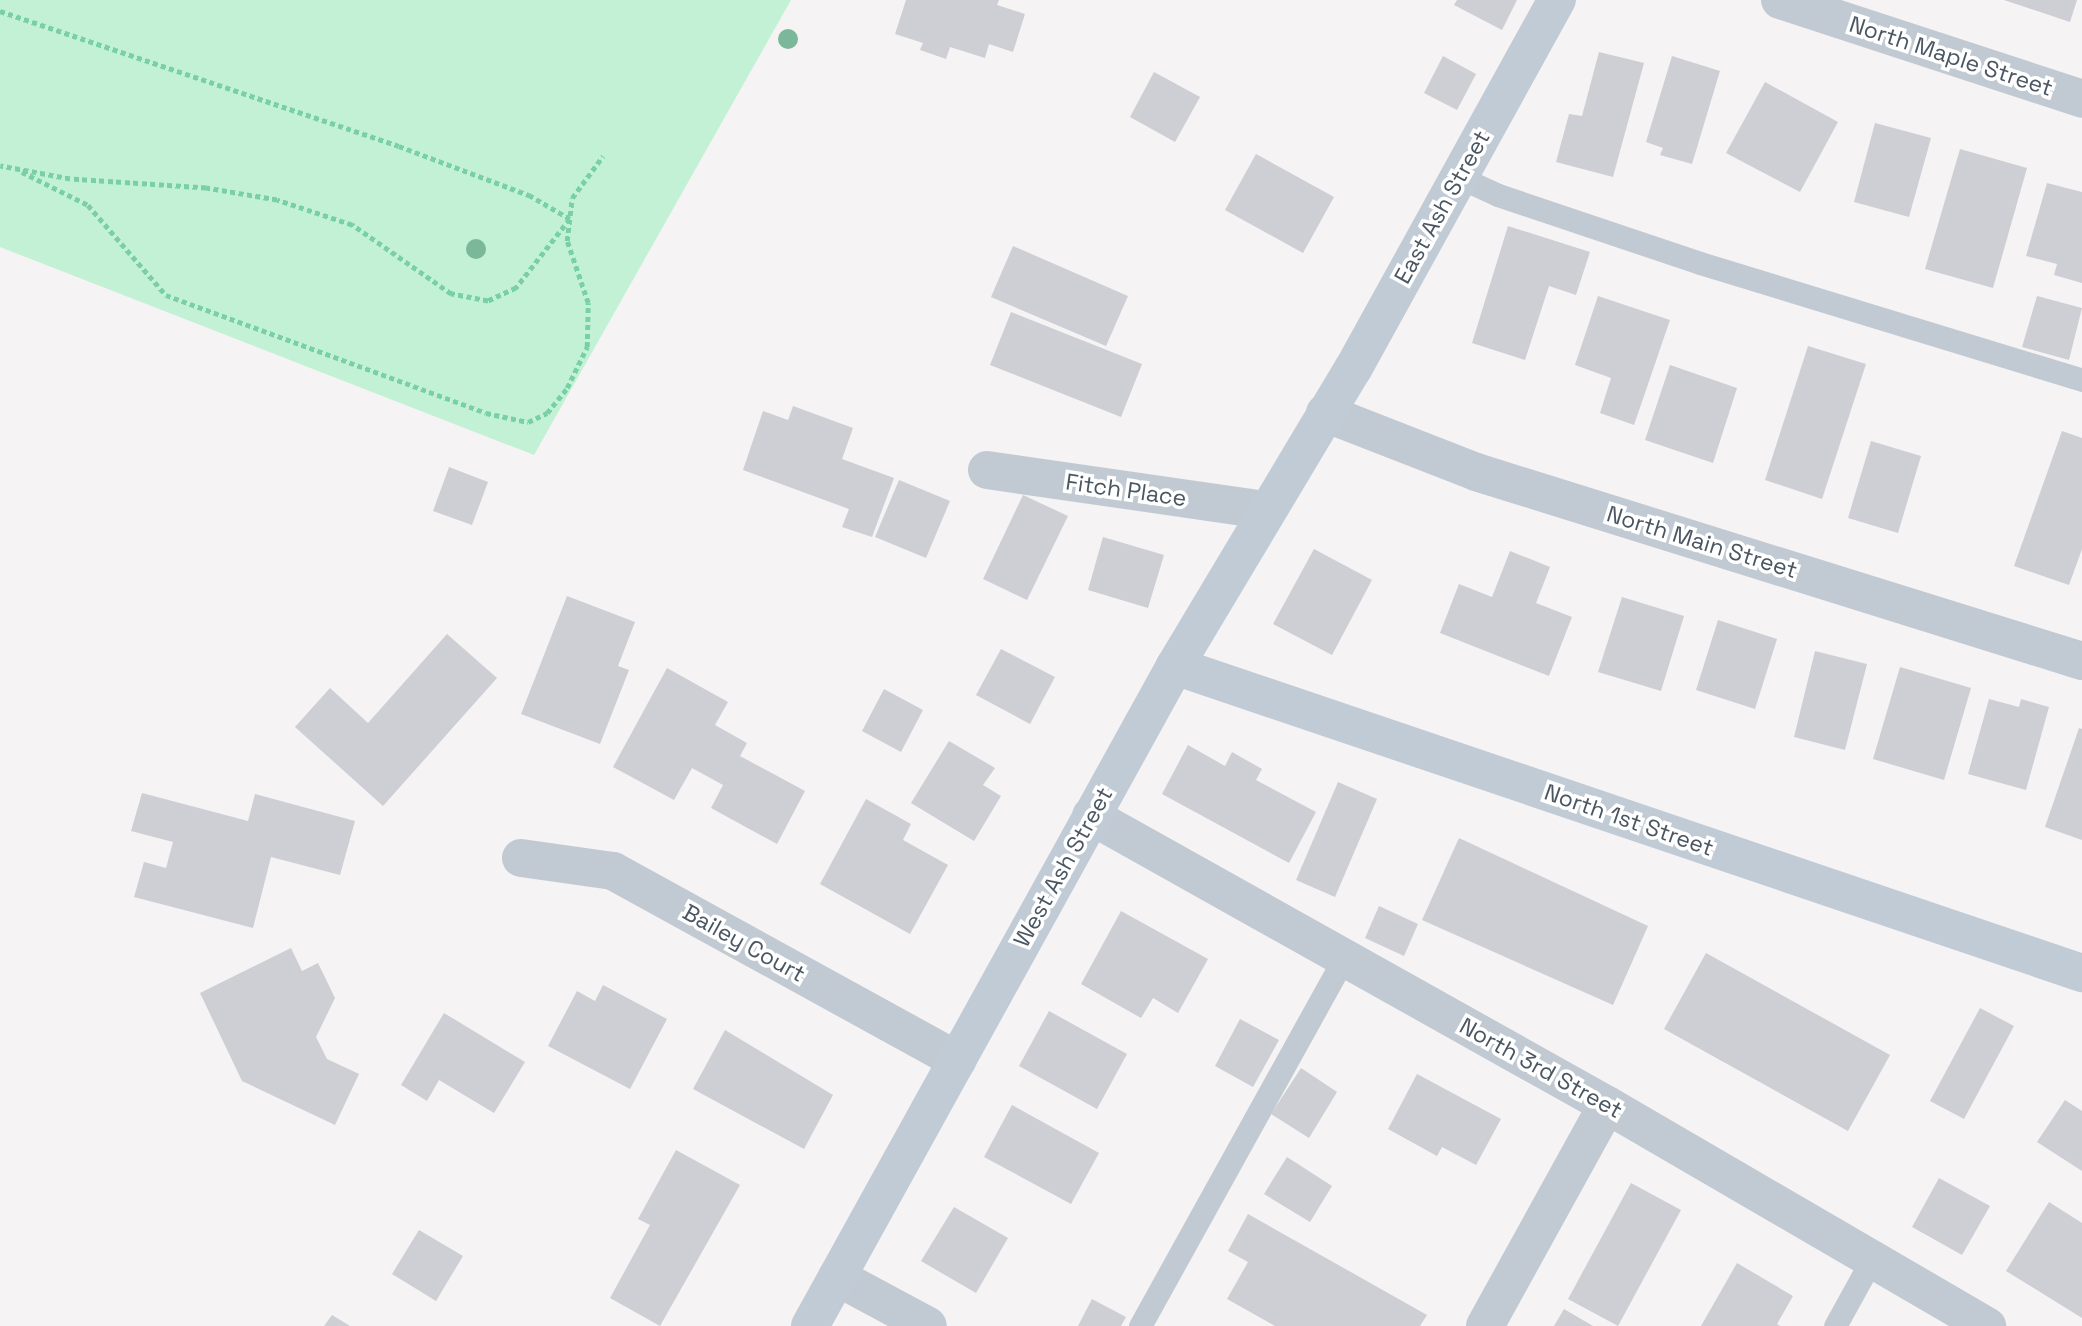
<!DOCTYPE html>
<html>
<head>
<meta charset="utf-8">
<style>
	body { margin:0 }
	#map { position:relative; width:2082px; height:1326px; overflow:hidden; background:#f5f3f3; font-family:"Space Grotesk",sans-serif }
	div>[style] { position:absolute }
	.green>* { inset:0; background:#c3f1d5 }
	.building>* { inset:0; background:#cdcfd5 }
	.path>* { height:4.5px; margin-top:-2.25px; transform-origin:0; background:repeating-linear-gradient(90deg,#7ad0a6 0 5px,transparent 0 8.5px) }
	.lane>* { height:23px; margin:-11.5px; padding:0 11.5px; transform-origin:11.5px; border-radius:11.5px; background:#c1cad2 }
	.street>* { height:38px; margin:-19px; padding:0 19px; transform-origin:19px; border-radius:19px; background:#c1cad2 }
	.secondary>* { height:38px; margin:-19px; padding:0 19px; transform-origin:19px; border-radius:19px; background:#c1cbd6 }
	.trees>* { width:20px; height:20px; margin:-10px; border-radius:50%; background:#7bb799 }
	span { translate:-50% -50%; white-space:nowrap; text-align:center; line-height:1.15; -webkit-text-stroke:7px #fff; paint-order:stroke }
	.street-label { font-size:23px; color:#4a5661 }
</style>
</head>
<body>
<div id="map">
	<div class="green">
		<i style="clip-path:polygon(0 0,791px 0,534px 455px,0 247px)"></i>
	</div>
	<div class="building">
		<i style="clip-path:polygon(906px 0,999px 0,997px 5px,1025px 14px,1013px 52px,989px 44px,985px 58px,950px 47px,946px 59px,920px 50px,923px 43px,895px 34px)"></i>
		<i style="clip-path:polygon(1457px 0,1517px 0,1502px 30px,1454px 5px)"></i>
		<i style="clip-path:polygon(2004px 0,2077px 0,2070px 22px)"></i>
		<i style="clip-path:polygon(1599px 52px,1644px 63px,1613px 177px,1556px 162px,1569px 114px,1582px 116px)"></i>
		<i style="clip-path:polygon(1443px 56px,1476px 74px,1457px 110px,1424px 93px)"></i>
		<i style="clip-path:polygon(1672px 56px,1720px 71px,1692px 164px,1660px 155px,1663px 148px,1646px 142px)"></i>
		<i style="clip-path:polygon(1154px 72px,1200px 97px,1175px 142px,1130px 117px)"></i>
		<i style="clip-path:polygon(1765px 82px,1838px 122px,1800px 192px,1726px 153px)"></i>
		<i style="clip-path:polygon(1875px 123px,1931px 138px,1909px 217px,1854px 202px)"></i>
		<i style="clip-path:polygon(1960px 149px,2027px 168px,1993px 288px,1925px 269px)"></i>
		<i style="clip-path:polygon(1256px 154px,1334px 197px,1303px 253px,1225px 210px)"></i>
		<i style="clip-path:polygon(2047px 183px,2082px 192px,2082px 283px,2054px 275px,2057px 264px,2026px 256px)"></i>
		<i style="clip-path:polygon(1508px 226px,1590px 252px,1576px 295px,1549px 286px,1525px 360px,1472px 343px)"></i>
		<i style="clip-path:polygon(1013px 246px,1128px 296px,1106px 346px,991px 297px)"></i>
		<i style="clip-path:polygon(1598px 296px,1670px 320px,1634px 425px,1600px 413px,1611px 378px,1575px 365px)"></i>
		<i style="clip-path:polygon(2037px 296px,2082px 308px,2069px 360px,2022px 347px)"></i>
		<i style="clip-path:polygon(1011px 312px,1142px 364px,1121px 417px,990px 365px)"></i>
		<i style="clip-path:polygon(1808px 346px,1866px 364px,1822px 499px,1765px 480px)"></i>
		<i style="clip-path:polygon(1670px 365px,1737px 388px,1713px 463px,1645px 440px)"></i>
		<i style="clip-path:polygon(793px 406px,853px 428px,842px 459px,894px 478px,872px 537px,842px 527px,849px 509px,743px 470px,763px 411px,788px 420px)"></i>
		<i style="clip-path:polygon(2062px 431px,2082px 438px,2082px 549px,2069px 585px,2014px 566px)"></i>
		<i style="clip-path:polygon(1871px 441px,1921px 456px,1898px 533px,1848px 518px)"></i>
		<i style="clip-path:polygon(449px 467px,488px 482px,472px 525px,433px 511px)"></i>
		<i style="clip-path:polygon(899px 480px,950px 501px,926px 558px,875px 537px)"></i>
		<i style="clip-path:polygon(1023px 495px,1068px 516px,1027px 600px,983px 579px)"></i>
		<i style="clip-path:polygon(1103px 537px,1164px 555px,1148px 608px,1088px 590px)"></i>
		<i style="clip-path:polygon(1314px 549px,1372px 580px,1332px 655px,1273px 624px)"></i>
		<i style="clip-path:polygon(1510px 551px,1550px 567px,1536px 603px,1572px 617px,1549px 676px,1440px 633px,1459px 584px,1492px 597px)"></i>
		<i style="clip-path:polygon(567px 596px,635px 622px,618px 666px,629px 670px,600px 744px,521px 714px)"></i>
		<i style="clip-path:polygon(1622px 597px,1684px 616px,1661px 691px,1598px 672px)"></i>
		<i style="clip-path:polygon(1718px 620px,1777px 639px,1755px 709px,1696px 690px)"></i>
		<i style="clip-path:polygon(447px 634px,497px 678px,383px 806px,295px 727px,330px 688px,368px 723px)"></i>
		<i style="clip-path:polygon(1001px 649px,1055px 677px,1030px 724px,976px 695px)"></i>
		<i style="clip-path:polygon(1815px 651px,1867px 664px,1845px 750px,1794px 737px)"></i>
		<i style="clip-path:polygon(1900px 667px,1971px 688px,1944px 780px,1873px 759px)"></i>
		<i style="clip-path:polygon(667px 668px,728px 702px,715px 725px,747px 743px,740px 756px,805px 791px,777px 844px,711px 808px,723px 785px,692px 768px,674px 800px,613px 767px)"></i>
		<i style="clip-path:polygon(884px 689px,923px 710px,901px 752px,862px 731px)"></i>
		<i style="clip-path:polygon(1989px 699px,2019px 707px,2021px 699px,2049px 707px,2026px 790px,1968px 774px)"></i>
		<i style="clip-path:polygon(2079px 728px,2082px 729px,2082px 840px,2045px 827px)"></i>
		<i style="clip-path:polygon(949px 741px,995px 768px,983px 785px,1001px 796px,974px 841px,911px 803px)"></i>
		<i style="clip-path:polygon(1188px 745px,1225px 766px,1232px 752px,1262px 769px,1256px 780px,1316px 812px,1289px 863px,1162px 794px)"></i>
		<i style="clip-path:polygon(1338px 782px,1377px 799px,1335px 897px,1296px 880px)"></i>
		<i style="clip-path:polygon(142px 793px,248px 821px,255px 794px,355px 821px,340px 875px,271px 857px,253px 928px,134px 897px,144px 862px,166px 868px,173px 842px,131px 831px)"></i>
		<i style="clip-path:polygon(866px 799px,911px 824px,903px 840px,948px 865px,910px 934px,820px 884px)"></i>
		<i style="clip-path:polygon(1459px 838px,1648px 926px,1613px 1005px,1422px 920px)"></i>
		<i style="clip-path:polygon(1379px 906px,1418px 924px,1404px 956px,1365px 938px)"></i>
		<i style="clip-path:polygon(1121px 911px,1208px 959px,1178px 1013px,1153px 998px,1141px 1018px,1081px 984px)"></i>
		<i style="clip-path:polygon(291px 948px,302px 971px,318px 963px,335px 998px,316px 1037px,327px 1059px,359px 1074px,335px 1125px,242px 1081px,200px 993px)"></i>
		<i style="clip-path:polygon(1706px 953px,1890px 1055px,1848px 1131px,1664px 1029px)"></i>
		<i style="clip-path:polygon(603px 985px,667px 1019px,630px 1089px,548px 1046px,577px 991px,595px 1001px)"></i>
		<i style="clip-path:polygon(1980px 1008px,2014px 1026px,1964px 1119px,1930px 1101px)"></i>
		<i style="clip-path:polygon(1049px 1011px,1127px 1054px,1097px 1109px,1019px 1066px)"></i>
		<i style="clip-path:polygon(444px 1013px,525px 1062px,494px 1113px,439px 1080px,427px 1101px,401px 1085px)"></i>
		<i style="clip-path:polygon(1240px 1019px,1279px 1040px,1253px 1087px,1215px 1066px)"></i>
		<i style="clip-path:polygon(725px 1030px,833px 1095px,804px 1149px,693px 1089px)"></i>
		<i style="clip-path:polygon(1301px 1068px,1337px 1092px,1309px 1138px,1271px 1114px)"></i>
		<i style="clip-path:polygon(1417px 1074px,1501px 1119px,1476px 1165px,1442px 1147px,1437px 1156px,1388px 1129px)"></i>
		<i style="clip-path:polygon(2065px 1100px,2082px 1111px,2082px 1171px,2037px 1142px)"></i>
		<i style="clip-path:polygon(1012px 1105px,1099px 1153px,1071px 1204px,984px 1157px)"></i>
		<i style="clip-path:polygon(676px 1150px,740px 1185px,660px 1326px,610px 1298px,650px 1225px,638px 1219px)"></i>
		<i style="clip-path:polygon(1287px 1157px,1332px 1186px,1310px 1222px,1264px 1194px)"></i>
		<i style="clip-path:polygon(1939px 1178px,1990px 1206px,1962px 1255px,1912px 1227px)"></i>
		<i style="clip-path:polygon(1631px 1183px,1681px 1210px,1618px 1326px,1568px 1299px)"></i>
		<i style="clip-path:polygon(2049px 1202px,2082px 1223px,2082px 1318px,2006px 1271px)"></i>
		<i style="clip-path:polygon(954px 1207px,1008px 1238px,976px 1293px,921px 1261px)"></i>
		<i style="clip-path:polygon(1248px 1214px,1427px 1315px,1420px 1326px,1275px 1326px,1227px 1299px,1248px 1262px,1228px 1251px)"></i>
		<i style="clip-path:polygon(419px 1230px,463px 1256px,436px 1301px,392px 1274px)"></i>
		<i style="clip-path:polygon(1737px 1263px,1793px 1296px,1777px 1324px,1780px 1326px,1701px 1326px)"></i>
		<i style="clip-path:polygon(1092px 1299px,1126px 1317px,1121px 1326px,1078px 1326px)"></i>
		<i style="clip-path:polygon(1564px 1309px,1593px 1326px,1554px 1326px)"></i>
		<i style="clip-path:polygon(332px 1315px,350px 1326px,324px 1326px)"></i>
	</div>
	<div class="path">
		<i style="left:0;top:11px;width:421px;rotate:18.7deg"></i>
		<i style="left:399px;top:146px;width:139px;rotate:20.7deg"></i>
		<i style="left:529px;top:195px;width:48px;rotate:30.3deg"></i>
		<i style="left:570px;top:219px;width:88px;rotate:128deg"></i>
		<i style="left:516px;top:288px;width:31px;rotate:155deg"></i>
		<i style="left:488px;top:301px;width:38px;rotate:-169deg"></i>
		<i style="left:451px;top:294px;width:121px;rotate:-145.1deg"></i>
		<i style="left:352px;top:225px;width:79px;rotate:-161.6deg"></i>
		<i style="left:277px;top:200px;width:72px;rotate:-170.4deg"></i>
		<i style="left:206px;top:188px;width:136px;rotate:-176.2deg"></i>
		<i style="left:70px;top:179px;width:71px;rotate:-169.5deg"></i>
		<i style="left:22px;top:172px;width:74px;rotate:26.6deg"></i>
		<i style="left:88px;top:205px;width:119px;rotate:49.1deg"></i>
		<i style="left:166px;top:295px;width:341px;rotate:20.2deg"></i>
		<i style="left:486px;top:413px;width:43px;rotate:12.1deg"></i>
		<i style="left:528px;top:422px;width:21px;rotate:-25deg"></i>
		<i style="left:547px;top:413px;width:32px;rotate:-51deg"></i>
		<i style="left:567px;top:388px;width:46px;rotate:-64deg"></i>
		<i style="left:587px;top:347px;width:44px;rotate:-88.7deg"></i>
		<i style="left:588px;top:303px;width:65px;rotate:-108.7deg"></i>
		<i style="left:567px;top:241px;width:43px;rotate:-83.4deg"></i>
		<i style="left:572px;top:198px;width:52px;rotate:-53.6deg"></i>
	</div>
	<div class="lane">
		<i style="left:1459px;top:177px;width:43px;rotate:24.8deg"></i>
		<i style="left:1498px;top:195px;width:213px;rotate:18.6deg"></i>
		<i style="left:1700px;top:263px;width:400px;rotate:17deg"></i>
		<i style="left:1140px;top:1326px;width:421px;rotate:-61deg"></i>
		<i style="left:1835px;top:1326px;width:77px;rotate:-61.1deg"></i>
	</div>
	<div class="street">
		<i style="left:1780px;top:0;width:318px;rotate:18.1deg"></i>
		<i style="left:1325px;top:413px;width:162px;rotate:21.3deg"></i>
		<i style="left:1476px;top:472px;width:635px;rotate:17.32deg"></i>
		<i style="left:987px;top:470px;width:281px;rotate:8.2deg"></i>
		<i style="left:1091px;top:816px;width:591px;rotate:29.25deg"></i>
		<i style="left:1607px;top:1105px;width:440px;rotate:30.2deg"></i>
		<i style="left:521px;top:858px;width:93px;rotate:8deg"></i>
		<i style="left:613px;top:871px;width:393px;rotate:28.8deg"></i>
		<i style="left:837px;top:1277px;width:103px;rotate:28.3deg"></i>
		<i style="left:1485px;top:1326px;width:252px;rotate:-61.1deg"></i>
	</div>
	<div class="secondary">
		<i style="left:1175px;top:666px;width:958px;rotate:18.7deg"></i>
		<i style="left:810px;top:1326px;width:754px;rotate:-61.06deg"></i>
		<i style="left:1175px;top:666px;width:346px;rotate:-59.1deg"></i>
		<i style="left:1353px;top:369px;width:422px;rotate:-61.1deg"></i>
	</div>
	<div class="trees">
		<i style="left:788px;top:39px"></i>
		<i style="left:476px;top:249px"></i>
	</div>
	<div class="street-label">
		<span style="left:1951px;top:56px;rotate:18deg">North Maple Street</span>
		<span style="left:1442px;top:207px;rotate:-61deg">East Ash Street</span>
		<span style="left:1126px;top:490px;rotate:8deg">Fitch Place</span>
		<span style="left:1702px;top:542px;rotate:17deg">North Main Street</span>
		<span style="left:1629px;top:820px;rotate:19deg">North 1st Street</span>
		<span style="left:1063px;top:867px;rotate:-61deg">West Ash Street</span>
		<span style="left:744px;top:943px;rotate:29deg">Bailey Court</span>
		<span style="left:1541px;top:1068px;rotate:29deg">North 3rd Street</span>
	</div>
</div>
</body>
</html>
